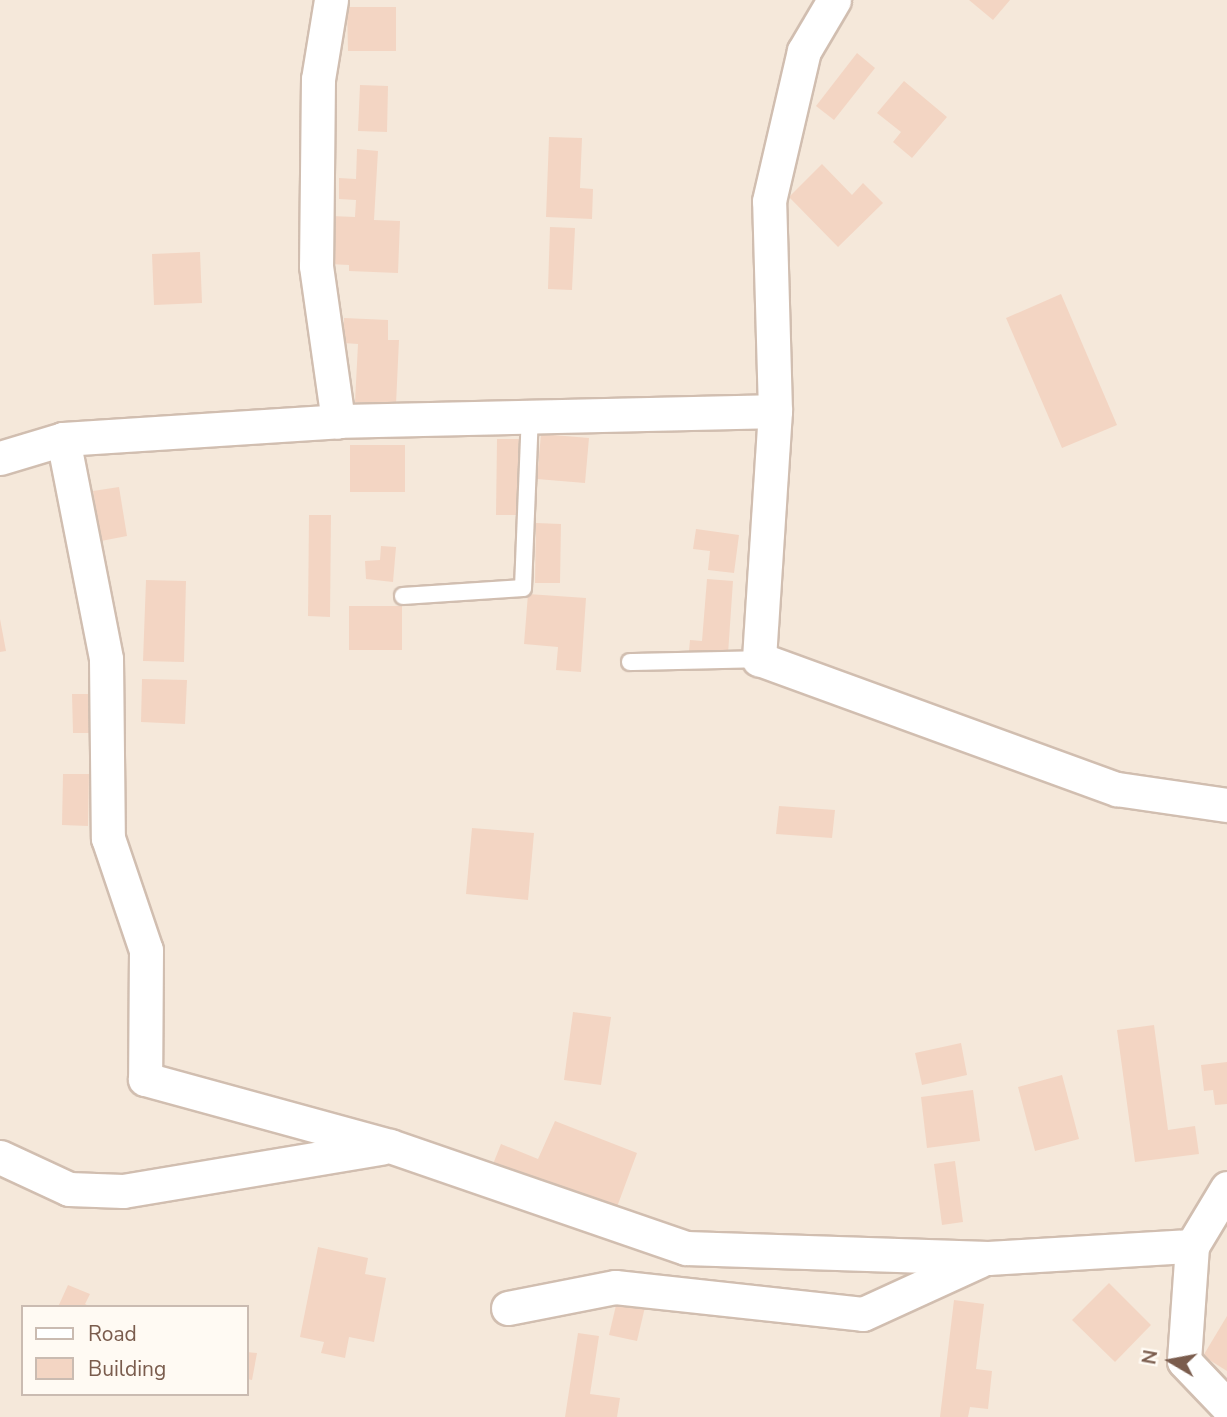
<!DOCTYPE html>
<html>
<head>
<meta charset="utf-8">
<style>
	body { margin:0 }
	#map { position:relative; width:1227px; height:1417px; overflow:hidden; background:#fdf6ec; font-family:"Nunito Sans",sans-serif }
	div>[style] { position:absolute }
	.residential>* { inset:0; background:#f5e8da }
	.building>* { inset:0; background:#f3d5c3 }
	.roads { filter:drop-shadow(2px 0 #d1beb0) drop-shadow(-2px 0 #d1beb0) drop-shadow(0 2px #d1beb0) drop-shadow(0 -2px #d1beb0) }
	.lane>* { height:16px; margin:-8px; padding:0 8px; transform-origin:8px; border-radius:8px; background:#fff }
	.street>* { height:33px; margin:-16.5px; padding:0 16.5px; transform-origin:16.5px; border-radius:16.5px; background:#fff }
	span { translate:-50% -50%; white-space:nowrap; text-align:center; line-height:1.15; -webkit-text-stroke:6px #fffaf3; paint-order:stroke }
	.legend { position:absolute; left:21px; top:1305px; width:228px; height:91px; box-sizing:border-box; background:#fffaf3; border:2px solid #cabbb1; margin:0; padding:9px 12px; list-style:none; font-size:21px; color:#7a5c4d }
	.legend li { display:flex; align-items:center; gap:14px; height:35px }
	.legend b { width:35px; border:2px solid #cabbb1 }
	.north { position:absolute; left:1136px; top:1326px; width:70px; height:70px; -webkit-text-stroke:5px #fffaf3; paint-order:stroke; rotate:280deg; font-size:19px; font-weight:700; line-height:28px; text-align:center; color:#7a5c4d }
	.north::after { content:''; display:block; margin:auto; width:24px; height:32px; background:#7a5c4d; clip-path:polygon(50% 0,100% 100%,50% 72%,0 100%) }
</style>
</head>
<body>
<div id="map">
	<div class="residential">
		<i style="clip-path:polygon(evenodd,0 0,1227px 0,1227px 1417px,0 1417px,0 0,23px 1307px,247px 1307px,247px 1394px,23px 1394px,23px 1307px)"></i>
	</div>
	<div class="building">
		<i style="clip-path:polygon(969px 0,1010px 0,993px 20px)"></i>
		<i style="clip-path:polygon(347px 7px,396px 7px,396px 51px,348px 51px)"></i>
		<i style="clip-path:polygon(857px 53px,875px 68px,834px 120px,816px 106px)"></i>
		<i style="clip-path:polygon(904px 81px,947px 117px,912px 158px,893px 142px,901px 132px,877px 113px)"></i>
		<i style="clip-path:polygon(360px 85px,388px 86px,387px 132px,358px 131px)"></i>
		<i style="clip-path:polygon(549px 137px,582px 138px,580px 188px,593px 189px,592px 219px,546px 217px)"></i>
		<i style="clip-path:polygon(357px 149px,378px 151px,374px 220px,400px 221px,398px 273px,349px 271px,349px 265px,329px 264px,331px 216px,355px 217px,356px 200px,339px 199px,339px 178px,356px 179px)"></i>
		<i style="clip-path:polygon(822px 164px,852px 195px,863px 183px,883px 203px,838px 247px,789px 197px)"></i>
		<i style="clip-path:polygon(550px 227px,575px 228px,572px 290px,548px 289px)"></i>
		<i style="clip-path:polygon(200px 252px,202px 303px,154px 305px,152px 254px)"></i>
		<i style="clip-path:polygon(1061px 294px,1117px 425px,1062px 448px,1006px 318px)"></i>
		<i style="clip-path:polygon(344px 318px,388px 320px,388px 340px,399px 340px,396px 404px,355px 402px,358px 344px,343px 343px)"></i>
		<i style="clip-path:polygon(541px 434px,589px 438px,585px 483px,537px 479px)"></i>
		<i style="clip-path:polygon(497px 439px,523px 439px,521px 515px,496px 515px)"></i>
		<i style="clip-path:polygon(350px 445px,405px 445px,405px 492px,350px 492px)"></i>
		<i style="clip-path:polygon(119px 487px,127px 536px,101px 541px,93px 491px)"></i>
		<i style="clip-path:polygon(309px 515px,331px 515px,330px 617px,308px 616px)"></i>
		<i style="clip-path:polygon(536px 523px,561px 524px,560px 583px,535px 583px)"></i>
		<i style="clip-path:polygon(696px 529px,739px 535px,734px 573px,708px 570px,710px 551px,693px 549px)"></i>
		<i style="clip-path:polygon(381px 546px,396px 547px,393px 582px,366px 579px,365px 561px,380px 560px)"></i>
		<i style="clip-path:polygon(707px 579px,733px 581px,728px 654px,689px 651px,690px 640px,702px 641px)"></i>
		<i style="clip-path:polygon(146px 580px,186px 581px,184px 662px,143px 661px)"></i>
		<i style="clip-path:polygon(528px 594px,586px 598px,581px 672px,556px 670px,558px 647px,524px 644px)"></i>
		<i style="clip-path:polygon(349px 606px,402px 606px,402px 650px,349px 650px)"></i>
		<i style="clip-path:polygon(0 619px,6px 651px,0 652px)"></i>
		<i style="clip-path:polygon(142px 679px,187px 680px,185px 724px,141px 722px)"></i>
		<i style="clip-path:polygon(72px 694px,96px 694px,96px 733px,73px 733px)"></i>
		<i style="clip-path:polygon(63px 774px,89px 774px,88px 826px,62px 825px)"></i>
		<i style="clip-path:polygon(779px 806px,835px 810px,832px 838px,776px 834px)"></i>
		<i style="clip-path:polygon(472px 828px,534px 833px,528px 900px,466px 894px)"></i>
		<i style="clip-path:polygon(573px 1012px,611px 1017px,601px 1085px,564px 1080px)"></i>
		<i style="clip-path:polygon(1154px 1025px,1168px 1130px,1195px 1126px,1199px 1154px,1135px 1162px,1117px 1030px)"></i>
		<i style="clip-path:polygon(961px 1043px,967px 1075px,922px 1085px,915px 1053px)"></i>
		<i style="clip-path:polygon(1227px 1062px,1227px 1104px,1215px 1105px,1213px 1090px,1204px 1091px,1201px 1065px)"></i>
		<i style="clip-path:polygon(1062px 1075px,1079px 1139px,1035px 1151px,1018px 1087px)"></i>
		<i style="clip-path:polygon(973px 1090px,980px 1141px,927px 1148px,921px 1097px)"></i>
		<i style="clip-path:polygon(555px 1121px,637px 1153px,614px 1215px,493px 1164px,501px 1144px,538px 1159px)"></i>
		<i style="clip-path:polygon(955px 1161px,963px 1222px,942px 1225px,934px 1164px)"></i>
		<i style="clip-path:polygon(318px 1247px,368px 1258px,365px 1274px,386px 1278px,374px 1342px,349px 1337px,345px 1358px,321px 1353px,324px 1342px,300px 1337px)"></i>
		<i style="clip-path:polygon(1109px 1283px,1151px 1325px,1115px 1362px,1072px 1320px)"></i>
		<i style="clip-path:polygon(68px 1285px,90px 1294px,85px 1304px,91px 1307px,58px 1307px)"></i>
		<i style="clip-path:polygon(954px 1300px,984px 1304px,976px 1369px,992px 1371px,988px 1409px,970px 1407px,968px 1417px,940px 1417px)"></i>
		<i style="clip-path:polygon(617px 1301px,645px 1307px,637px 1341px,609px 1335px)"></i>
		<i style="clip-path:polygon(1227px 1316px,1227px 1371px,1203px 1356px)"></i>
		<i style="clip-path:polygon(578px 1333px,599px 1336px,590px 1394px,620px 1398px,617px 1417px,565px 1417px)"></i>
		<i style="clip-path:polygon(247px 1352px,257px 1353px,252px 1380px,247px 1379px)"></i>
	</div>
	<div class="roads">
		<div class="lane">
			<i style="left:403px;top:596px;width:120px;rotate:-3.8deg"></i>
			<i style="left:523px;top:588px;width:171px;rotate:-87.7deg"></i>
			<i style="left:630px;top:662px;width:129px;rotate:-1.3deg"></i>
		</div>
		<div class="street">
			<i style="left:331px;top:0;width:80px;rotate:99.3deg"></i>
			<i style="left:318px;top:79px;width:187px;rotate:90.6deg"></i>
			<i style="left:316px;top:266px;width:157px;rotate:81.9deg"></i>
			<i style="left:775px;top:411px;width:249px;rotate:93.7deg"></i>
			<i style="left:759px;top:659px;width:381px;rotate:20deg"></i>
			<i style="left:1117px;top:789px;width:111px;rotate:8.3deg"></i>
			<i style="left:63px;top:439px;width:224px;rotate:78.9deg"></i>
			<i style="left:106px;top:659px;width:179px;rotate:89.4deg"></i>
			<i style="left:108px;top:838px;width:118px;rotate:71.3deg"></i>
			<i style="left:146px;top:950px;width:129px;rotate:90.4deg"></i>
			<i style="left:145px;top:1079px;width:254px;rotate:15.3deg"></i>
			<i style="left:390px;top:1146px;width:313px;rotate:19deg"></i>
			<i style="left:686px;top:1248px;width:302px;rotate:1.9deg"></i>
			<i style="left:988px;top:1258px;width:204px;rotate:-3.4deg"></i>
			<i style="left:0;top:458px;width:66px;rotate:-16.8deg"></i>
			<i style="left:63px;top:439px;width:276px;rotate:-3.7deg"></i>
			<i style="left:338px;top:421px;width:437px;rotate:-1.3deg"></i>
			<i style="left:775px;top:411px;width:210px;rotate:-91.6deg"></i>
			<i style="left:769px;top:201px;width:154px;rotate:-76.9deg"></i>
			<i style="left:804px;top:51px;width:59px;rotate:-59.5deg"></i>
			<i style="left:0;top:1157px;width:76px;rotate:24.9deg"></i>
			<i style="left:69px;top:1189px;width:54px;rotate:2.1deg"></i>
			<i style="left:123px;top:1191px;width:262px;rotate:-9.5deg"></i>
			<i style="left:1227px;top:1188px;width:68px;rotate:121.1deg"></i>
			<i style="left:1192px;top:1246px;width:115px;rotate:94deg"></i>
			<i style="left:1184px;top:1361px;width:62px;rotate:46.3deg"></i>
			<i style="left:508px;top:1308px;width:109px;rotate:-11.1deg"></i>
			<i style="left:615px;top:1287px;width:249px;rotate:6.2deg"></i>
			<i style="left:863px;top:1314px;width:128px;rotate:-24.6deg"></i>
		</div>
	</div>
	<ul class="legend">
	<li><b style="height:9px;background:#fff"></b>Road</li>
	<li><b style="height:19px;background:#f3d5c3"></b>Building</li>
	</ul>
	<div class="north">N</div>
</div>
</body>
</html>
